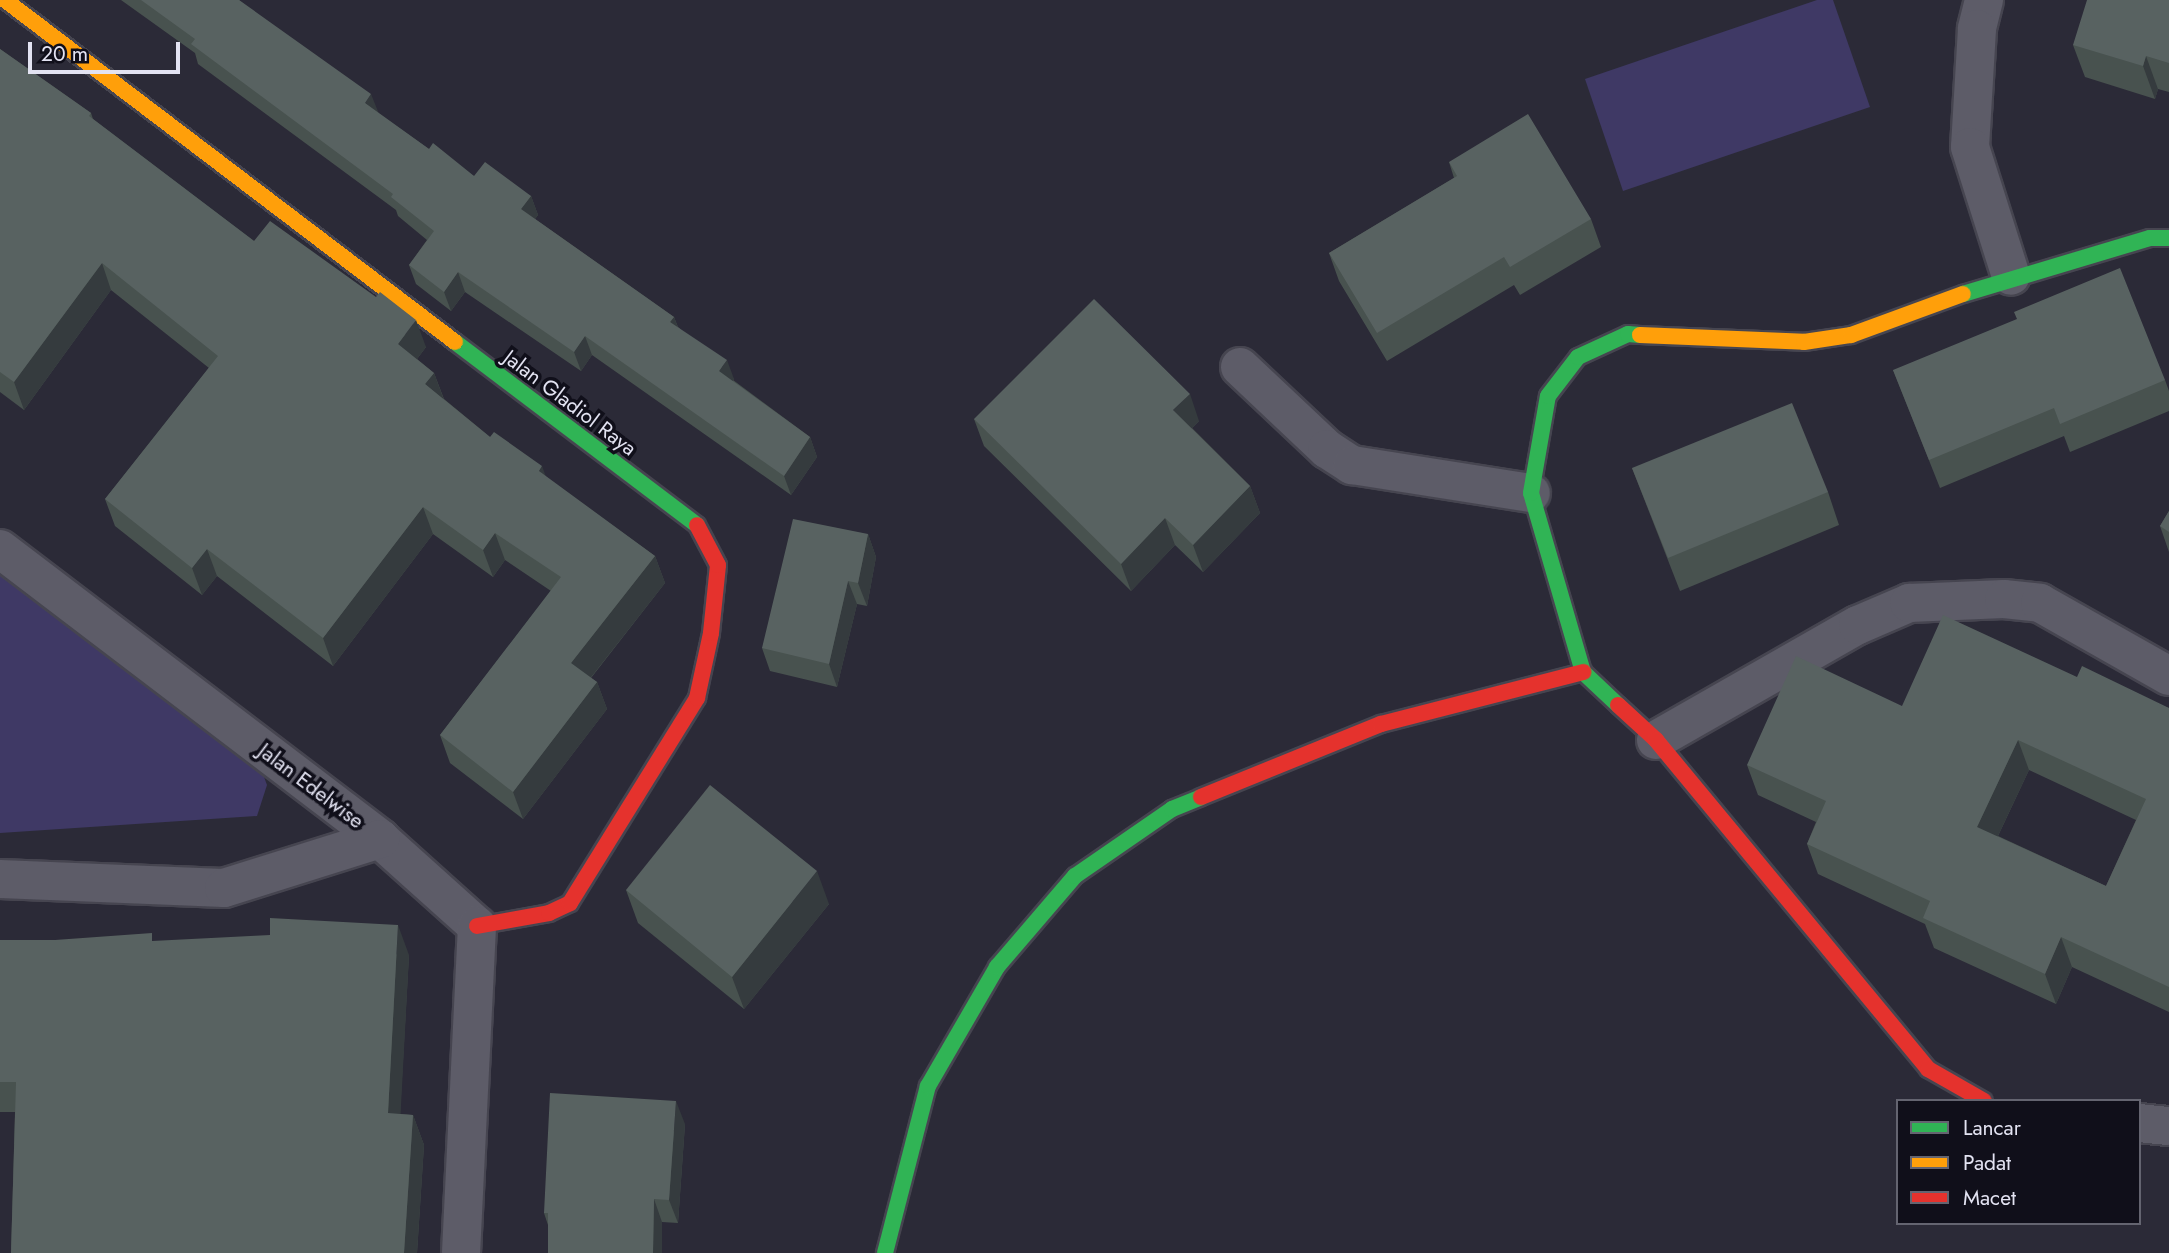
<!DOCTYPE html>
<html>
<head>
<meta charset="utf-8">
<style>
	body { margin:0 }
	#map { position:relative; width:2169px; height:1253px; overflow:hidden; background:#2b2a37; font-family:Jost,sans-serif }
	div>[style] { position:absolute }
	.green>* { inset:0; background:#3f3965 }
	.roads { filter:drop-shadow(2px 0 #464550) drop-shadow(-2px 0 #464550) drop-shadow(0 2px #464550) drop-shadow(0 -2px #464550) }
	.street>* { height:38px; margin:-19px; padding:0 19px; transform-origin:19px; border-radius:19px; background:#5d5c68 }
	.fast>* { height:16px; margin:-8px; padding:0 8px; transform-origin:8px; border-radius:8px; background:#30b455 }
	.slow>* { height:16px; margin:-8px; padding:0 8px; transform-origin:8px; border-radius:8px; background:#ff9f0a }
	.jam>* { height:16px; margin:-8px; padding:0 8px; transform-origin:8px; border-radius:8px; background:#e5322d }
	.wall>* { inset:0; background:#48524f }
	.shaded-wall>* { inset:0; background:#353b3e }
	.building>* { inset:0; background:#586261 }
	span { translate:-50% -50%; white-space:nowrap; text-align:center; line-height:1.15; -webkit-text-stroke:7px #100f1a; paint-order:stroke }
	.street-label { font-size:21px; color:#e3e3f2 }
	.legend { position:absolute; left:1896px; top:1099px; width:245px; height:126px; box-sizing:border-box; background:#100f1a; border:2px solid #646470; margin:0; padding:9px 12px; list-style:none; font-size:21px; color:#e3e3f2 }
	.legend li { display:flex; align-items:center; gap:14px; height:35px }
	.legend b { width:35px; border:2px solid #646470 }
	.scale { position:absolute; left:28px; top:42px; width:152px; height:32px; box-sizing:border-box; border:4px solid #e3e3f2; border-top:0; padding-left:9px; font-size:21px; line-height:24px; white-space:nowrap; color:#e3e3f2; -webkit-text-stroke:5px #100f1a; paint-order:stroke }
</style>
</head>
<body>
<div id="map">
	<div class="green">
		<i style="clip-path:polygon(1817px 0,1833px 0,1870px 107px,1623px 191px,1585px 79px)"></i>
		<i style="clip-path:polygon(0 560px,260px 766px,267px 785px,257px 816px,0 833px)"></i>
	</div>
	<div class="roads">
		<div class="street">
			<i style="left:1984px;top:0;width:30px;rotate:104deg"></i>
			<i style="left:1977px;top:29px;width:118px;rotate:93.4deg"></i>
			<i style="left:1970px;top:147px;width:135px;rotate:72.4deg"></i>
			<i style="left:1240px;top:367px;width:120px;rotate:43.3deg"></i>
			<i style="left:1327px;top:449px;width:30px;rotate:33deg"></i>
			<i style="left:1352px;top:465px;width:181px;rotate:8.9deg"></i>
			<i style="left:0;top:549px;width:478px;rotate:37.3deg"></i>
			<i style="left:380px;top:839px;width:130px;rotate:41.9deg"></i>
			<i style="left:477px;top:926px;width:327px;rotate:92.8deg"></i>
			<i style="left:1656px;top:740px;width:232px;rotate:-29.7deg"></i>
			<i style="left:1858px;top:625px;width:56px;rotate:-23.3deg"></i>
			<i style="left:1909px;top:603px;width:95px;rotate:-2.4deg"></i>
			<i style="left:2004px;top:599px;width:36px;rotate:6deg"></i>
			<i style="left:2040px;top:603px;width:148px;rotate:29.5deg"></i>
			<i style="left:0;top:879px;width:224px;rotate:2.3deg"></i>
			<i style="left:224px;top:888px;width:164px;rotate:-17.4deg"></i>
			<i style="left:2139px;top:1123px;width:30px;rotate:6deg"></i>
		</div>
		<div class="fast">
			<i style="left:1963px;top:294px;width:195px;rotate:-16.7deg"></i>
			<i style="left:2150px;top:238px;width:19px"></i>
			<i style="left:455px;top:342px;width:303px;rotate:37.1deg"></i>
			<i style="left:1618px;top:705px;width:48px;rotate:-136.7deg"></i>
			<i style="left:1583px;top:672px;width:186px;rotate:-106.2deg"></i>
			<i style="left:1531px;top:493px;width:98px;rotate:-80.1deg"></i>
			<i style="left:1548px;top:396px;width:49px;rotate:-52.4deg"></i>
			<i style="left:1578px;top:357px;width:55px;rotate:-24.7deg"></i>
			<i style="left:1628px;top:334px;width:12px;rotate:5deg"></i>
			<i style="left:885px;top:1253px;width:172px;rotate:-75.6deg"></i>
			<i style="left:928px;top:1086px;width:138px;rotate:-59.9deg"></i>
			<i style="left:997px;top:967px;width:120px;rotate:-49.4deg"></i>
			<i style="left:1075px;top:876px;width:118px;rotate:-34.6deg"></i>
			<i style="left:1172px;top:809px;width:31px;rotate:-22deg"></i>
		</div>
		<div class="slow">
			<i style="left:5px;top:0;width:565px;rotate:37.23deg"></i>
			<i style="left:1640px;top:335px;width:164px;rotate:2.4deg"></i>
			<i style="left:1804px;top:342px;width:48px;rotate:-8.5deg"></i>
			<i style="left:1851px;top:335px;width:119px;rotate:-20.1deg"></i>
		</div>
		<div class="jam">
			<i style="left:1618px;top:705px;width:52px;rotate:42.6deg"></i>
			<i style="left:1656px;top:740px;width:427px;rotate:50.4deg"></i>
			<i style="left:1928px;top:1069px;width:64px;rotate:29.7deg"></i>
			<i style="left:1201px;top:797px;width:194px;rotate:-22.1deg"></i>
			<i style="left:1381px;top:724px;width:209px;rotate:-14.4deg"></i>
			<i style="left:477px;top:926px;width:73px;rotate:-10.2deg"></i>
			<i style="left:549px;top:913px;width:23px;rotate:-25deg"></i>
			<i style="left:570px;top:903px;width:241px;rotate:-58.2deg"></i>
			<i style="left:697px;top:698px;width:66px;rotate:-77.8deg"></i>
			<i style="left:711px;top:633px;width:68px;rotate:-84.1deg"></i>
			<i style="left:718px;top:565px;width:45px;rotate:-117.7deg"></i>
		</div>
	</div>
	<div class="wall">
		<i style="clip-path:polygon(121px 0,239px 0,378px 113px,429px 149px,474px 176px,531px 196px,538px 215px,535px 219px,674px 317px,678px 327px,734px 379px,733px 380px,810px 437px,817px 457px,791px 495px,592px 355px,581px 371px,465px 292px,451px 311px,416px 284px,409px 265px,427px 240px,398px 216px,396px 210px,198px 64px,195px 53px)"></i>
		<i style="clip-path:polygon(2169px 0,2169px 92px,2158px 89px,2155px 99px,2085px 77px,2073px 45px)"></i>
		<i style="clip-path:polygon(0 49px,91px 113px,93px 119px,254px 241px,426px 347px,417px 359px,434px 373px,444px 399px,490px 437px,655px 556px,665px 583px,591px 678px,597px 682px,607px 709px,523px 819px,450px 763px,440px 735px,551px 591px,505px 560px,493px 577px,433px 534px,333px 666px,217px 576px,202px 595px,115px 526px,105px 499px,209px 368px,111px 290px,24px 410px,0 392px)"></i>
		<i style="clip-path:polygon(1449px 162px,1591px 219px,1601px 247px,1520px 295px,1514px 285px,1387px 361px,1339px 281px,1329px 253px,1454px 178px)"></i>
		<i style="clip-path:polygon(1893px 370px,2165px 380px,2169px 391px,2169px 411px,2070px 452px,2064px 436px,1940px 488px)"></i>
		<i style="clip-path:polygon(974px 419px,1199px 421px,1192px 428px,1250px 486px,1260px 513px,1203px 572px,1175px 545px,1131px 591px,984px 446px)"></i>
		<i style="clip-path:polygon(1632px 468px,1828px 492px,1839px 525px,1680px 591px)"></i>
		<i style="clip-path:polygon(2169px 511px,2169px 552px,2160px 526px)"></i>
		<i style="clip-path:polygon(868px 534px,876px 557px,867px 606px,857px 604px,837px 687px,770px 671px,762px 648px)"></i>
		<i style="clip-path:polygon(evenodd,2077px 677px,2169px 708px,2169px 1012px,2072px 967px,2056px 1004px,1934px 948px,1925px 924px,1818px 874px,1807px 844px,1816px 822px,1758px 795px,1747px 765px,1902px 706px,2077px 677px,2029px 770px,2136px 820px,2106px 886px,1998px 836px,2029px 770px)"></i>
		<i style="clip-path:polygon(626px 890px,829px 904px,744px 1009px,638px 923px)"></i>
		<i style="clip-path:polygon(0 940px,155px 941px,409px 955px,400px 1114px,413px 1115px,424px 1145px,417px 1253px,11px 1253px,15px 1112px,0 1112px)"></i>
		<i style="clip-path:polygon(685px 1124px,678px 1223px,662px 1222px,662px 1253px,548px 1253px,548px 1225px,544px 1213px)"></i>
	</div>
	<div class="shaded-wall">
		<i style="clip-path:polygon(2146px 56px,2158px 89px,2155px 99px,2143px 66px)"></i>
		<i style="clip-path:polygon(371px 94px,379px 114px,365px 103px)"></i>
		<i style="clip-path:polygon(531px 196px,538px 215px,528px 228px,521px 209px)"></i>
		<i style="clip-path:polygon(102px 263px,111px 290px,24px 410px,14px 382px)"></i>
		<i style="clip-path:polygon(458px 272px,465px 292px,451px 311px,444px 292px)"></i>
		<i style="clip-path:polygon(674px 317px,681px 336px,670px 322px)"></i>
		<i style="clip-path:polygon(416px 320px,426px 347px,408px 371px,398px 344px)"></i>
		<i style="clip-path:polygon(585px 336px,592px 355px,581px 371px,574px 352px)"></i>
		<i style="clip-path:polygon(727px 360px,734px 379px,726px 390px,719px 371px)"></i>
		<i style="clip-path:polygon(434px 373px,444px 400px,425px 384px)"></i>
		<i style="clip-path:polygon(1190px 394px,1199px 421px,1183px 437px,1173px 410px)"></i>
		<i style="clip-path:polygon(810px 437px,817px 457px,791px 495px,784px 476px)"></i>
		<i style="clip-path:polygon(542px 466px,552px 493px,539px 471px)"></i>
		<i style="clip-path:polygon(1250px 486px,1260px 513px,1203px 572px,1193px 545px)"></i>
		<i style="clip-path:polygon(423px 507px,433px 534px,333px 666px,323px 638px)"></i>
		<i style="clip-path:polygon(1165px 518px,1175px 545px,1131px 591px,1121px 564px)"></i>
		<i style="clip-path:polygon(495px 533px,505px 560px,493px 577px,483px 550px)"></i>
		<i style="clip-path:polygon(868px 534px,876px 557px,867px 606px,858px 583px)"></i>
		<i style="clip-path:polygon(207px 549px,217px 576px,202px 595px,192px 568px)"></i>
		<i style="clip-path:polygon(655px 556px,665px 583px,581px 690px,571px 663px)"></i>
		<i style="clip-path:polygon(848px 581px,857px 604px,837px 687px,829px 664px)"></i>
		<i style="clip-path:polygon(597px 682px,607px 709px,523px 819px,513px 792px)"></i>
		<i style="clip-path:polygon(2018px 740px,2029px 770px,1988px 857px,1977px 827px)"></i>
		<i style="clip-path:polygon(817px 871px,829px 904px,744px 1009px,732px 977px)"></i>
		<i style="clip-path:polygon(398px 925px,409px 955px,399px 1143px,388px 1113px)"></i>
		<i style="clip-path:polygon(2061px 937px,2072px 967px,2056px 1004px,2045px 974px)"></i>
		<i style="clip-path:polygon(676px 1101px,685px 1124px,678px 1223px,669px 1200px)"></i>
		<i style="clip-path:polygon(413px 1115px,424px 1145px,417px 1253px,404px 1253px)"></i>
		<i style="clip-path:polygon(654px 1199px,662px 1222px,662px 1253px,653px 1253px)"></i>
	</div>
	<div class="building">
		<i style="clip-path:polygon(141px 0,239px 0,371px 94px,365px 103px,429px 149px,433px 143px,474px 176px,485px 162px,531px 196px,521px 209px,674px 317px,670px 322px,727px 360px,719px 371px,810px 437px,784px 476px,585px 336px,574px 352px,458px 272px,444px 292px,409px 265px,434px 231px,391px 197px,393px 194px,191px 44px,195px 39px)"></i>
		<i style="clip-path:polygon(2087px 0,2169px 0,2169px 63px,2146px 56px,2143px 66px,2073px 45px)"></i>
		<i style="clip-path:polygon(0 49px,91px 113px,89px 116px,254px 241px,270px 221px,376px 297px,380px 292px,416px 320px,398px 344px,434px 373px,425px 384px,490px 437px,494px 432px,542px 466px,539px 471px,655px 556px,571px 663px,597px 682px,513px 792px,440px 735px,561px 577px,495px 533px,483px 550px,423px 507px,323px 638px,207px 549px,192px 568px,105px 499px,218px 356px,102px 263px,14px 382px,0 372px)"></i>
		<i style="clip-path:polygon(1528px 114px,1591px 219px,1510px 267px,1504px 257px,1377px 333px,1329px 253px,1457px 176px,1449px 162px)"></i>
		<i style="clip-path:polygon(2120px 268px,2165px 380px,2060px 424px,2054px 408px,1929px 460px,1893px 370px,2017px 319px,2014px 312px)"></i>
		<i style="clip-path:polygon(1094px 299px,1190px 394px,1173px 410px,1250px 486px,1193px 545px,1165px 518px,1121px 564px,974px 419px)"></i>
		<i style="clip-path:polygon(1792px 403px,1828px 492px,1668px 558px,1632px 468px)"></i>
		<i style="clip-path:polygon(2169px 511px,2169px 532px,2160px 526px)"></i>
		<i style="clip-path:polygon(793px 519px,868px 534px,858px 583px,848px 581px,829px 664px,762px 648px)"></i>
		<i style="clip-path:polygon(evenodd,1943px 615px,2077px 677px,2082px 666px,2169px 708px,2169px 987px,2061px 937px,2045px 974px,1923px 918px,1930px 901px,1807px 844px,1826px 801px,1747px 765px,1796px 656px,1902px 706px,1943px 615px,2018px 740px,2146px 799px,2106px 886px,1977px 827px,2018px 740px)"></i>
		<i style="clip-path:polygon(710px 785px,817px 871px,732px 977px,626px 890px)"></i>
		<i style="clip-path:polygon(270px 918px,398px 925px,388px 1113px,413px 1115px,404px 1253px,11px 1253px,16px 1082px,0 1082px,0 940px,55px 940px,152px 933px,152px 941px,270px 935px)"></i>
		<i style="clip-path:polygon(550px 1093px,676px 1101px,669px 1200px,654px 1199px,653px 1253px,548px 1253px,548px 1213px,544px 1213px)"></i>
	</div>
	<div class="street-label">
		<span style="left:570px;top:403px;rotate:37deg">Jalan Gladiol Raya</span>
		<span style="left:311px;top:786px;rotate:37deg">Jalan Edelwise</span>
	</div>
	<ul class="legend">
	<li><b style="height:9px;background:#30b455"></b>Lancar</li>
	<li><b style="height:9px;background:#ff9f0a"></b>Padat</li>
	<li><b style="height:9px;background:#e5322d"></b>Macet</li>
	</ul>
	<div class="scale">20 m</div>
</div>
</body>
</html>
